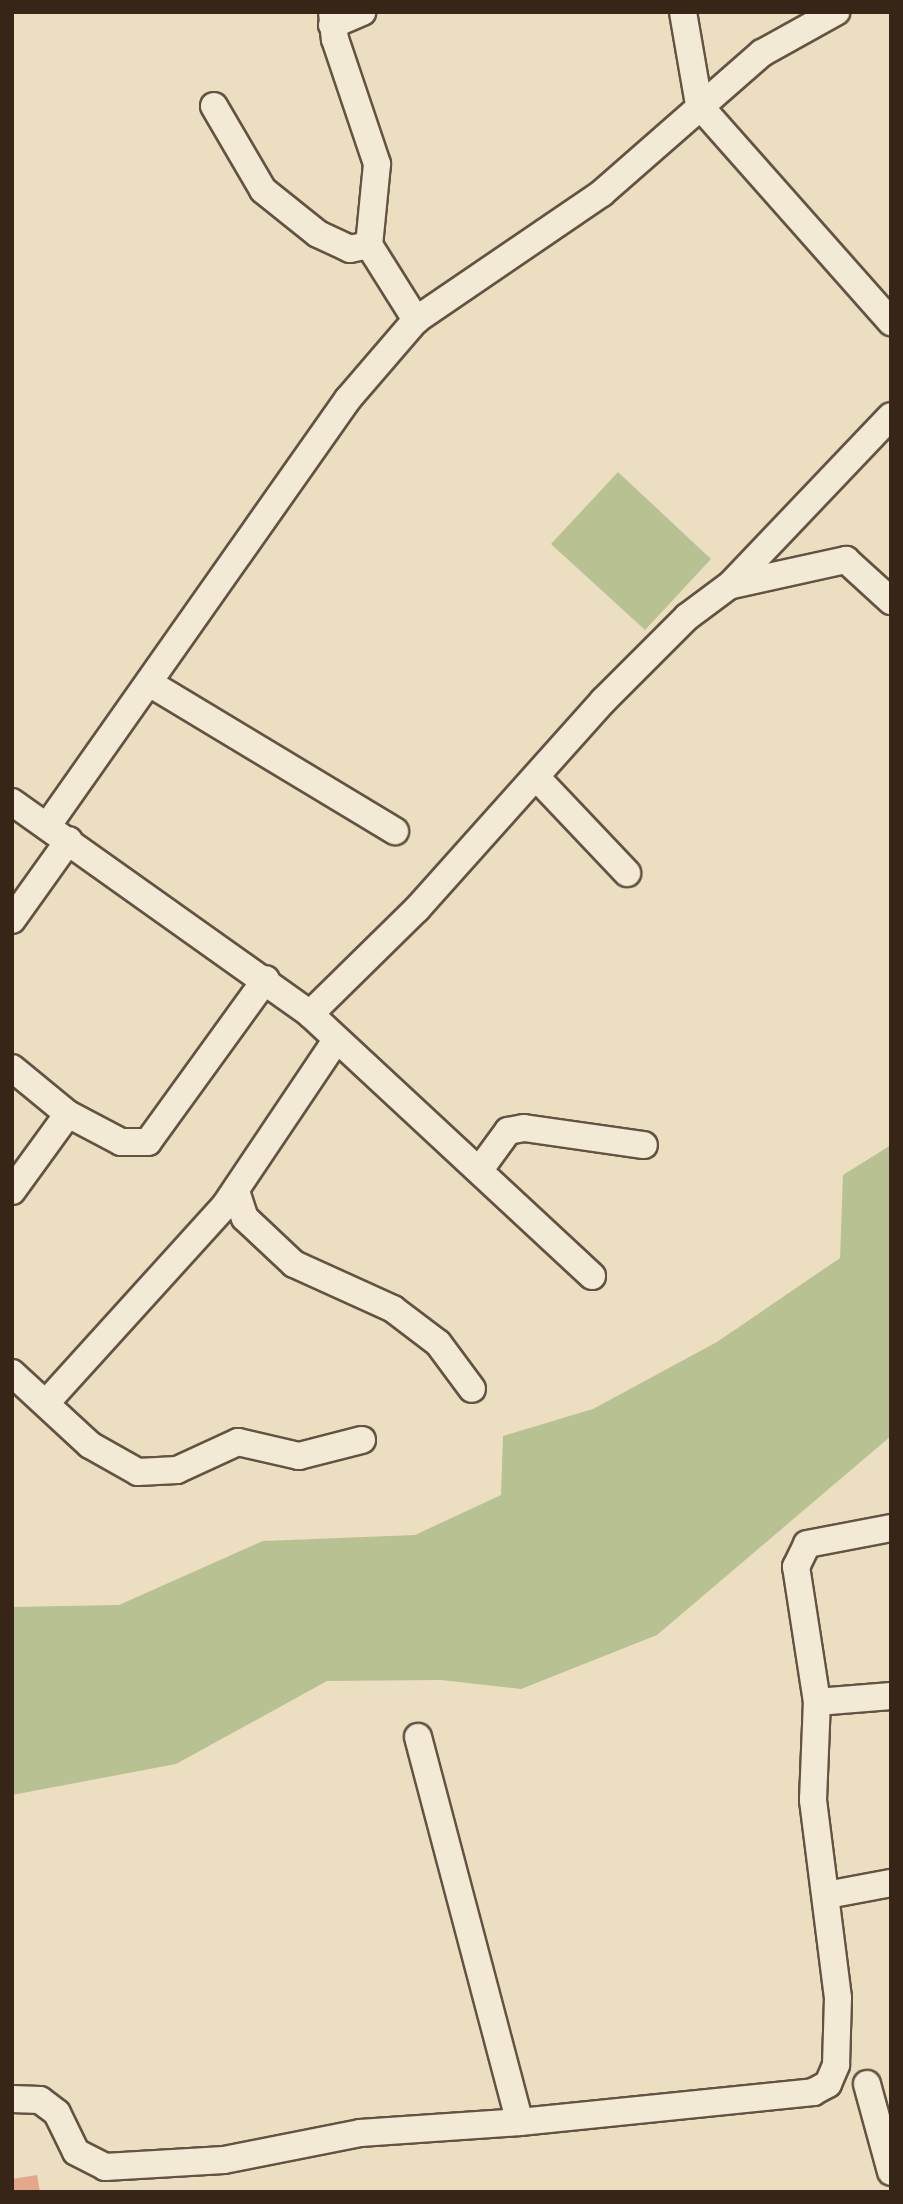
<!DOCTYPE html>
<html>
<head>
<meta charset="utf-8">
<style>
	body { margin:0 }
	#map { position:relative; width:903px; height:2204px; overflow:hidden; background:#ecdec0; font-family:"IM FELL French Canon",serif }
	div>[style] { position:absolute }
	.green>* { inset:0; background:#b8c192 }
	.building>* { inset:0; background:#e3a889 }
	.roads { filter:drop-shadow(2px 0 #645342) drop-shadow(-2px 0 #645342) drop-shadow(0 2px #645342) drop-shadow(0 -2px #645342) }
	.minor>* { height:26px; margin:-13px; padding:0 13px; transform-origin:13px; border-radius:13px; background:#f3ead6 }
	span { translate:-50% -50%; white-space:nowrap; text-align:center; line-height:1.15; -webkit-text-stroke:6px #f3ead6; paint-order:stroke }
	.frame { position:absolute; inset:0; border:14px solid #372518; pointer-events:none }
</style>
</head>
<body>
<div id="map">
	<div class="green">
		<i style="clip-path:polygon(618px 472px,711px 559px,645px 630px,551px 544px)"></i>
		<i style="clip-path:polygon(891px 1145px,891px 1436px,657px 1635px,521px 1689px,441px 1680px,327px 1681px,176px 1764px,12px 1795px,12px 1607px,119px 1605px,263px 1541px,415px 1535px,501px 1495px,503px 1436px,593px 1409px,717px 1342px,840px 1258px,843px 1175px)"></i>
	</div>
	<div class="building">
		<i style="clip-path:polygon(37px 2175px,40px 2192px,12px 2192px,12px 2179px)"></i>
	</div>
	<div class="roads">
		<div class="minor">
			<i style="left:332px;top:12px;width:27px;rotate:84deg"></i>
			<i style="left:335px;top:39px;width:132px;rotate:71.4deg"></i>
			<i style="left:377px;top:164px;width:81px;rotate:95.6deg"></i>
			<i style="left:369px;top:245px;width:89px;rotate:57.9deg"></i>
			<i style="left:683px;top:12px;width:94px;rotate:80.2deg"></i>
			<i style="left:699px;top:105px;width:290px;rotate:48.5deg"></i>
			<i style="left:332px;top:25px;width:33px;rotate:-23deg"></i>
			<i style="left:214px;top:106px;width:97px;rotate:59.7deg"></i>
			<i style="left:263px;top:190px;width:70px;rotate:38.7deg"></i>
			<i style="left:318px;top:234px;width:35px;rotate:25deg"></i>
			<i style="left:350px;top:249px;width:19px;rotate:-12deg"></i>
			<i style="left:732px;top:585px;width:117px;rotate:-12.4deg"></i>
			<i style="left:846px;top:560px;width:61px;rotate:42.3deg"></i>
			<i style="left:151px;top:684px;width:285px;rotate:31.1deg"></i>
			<i style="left:537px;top:778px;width:131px;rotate:46.5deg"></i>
			<i style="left:12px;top:802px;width:366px;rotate:35.4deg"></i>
			<i style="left:310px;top:1014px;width:385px;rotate:42.9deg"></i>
			<i style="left:48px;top:825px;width:521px;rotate:-54.85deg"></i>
			<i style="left:348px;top:399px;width:104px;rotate:-49.3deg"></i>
			<i style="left:416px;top:320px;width:225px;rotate:-34.3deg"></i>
			<i style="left:602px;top:193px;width:213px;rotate:-41.2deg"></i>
			<i style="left:762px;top:53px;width:85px;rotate:-29deg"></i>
			<i style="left:12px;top:920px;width:98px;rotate:-54.5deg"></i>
			<i style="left:310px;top:1014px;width:150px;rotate:-44.5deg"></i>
			<i style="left:417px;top:909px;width:279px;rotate:-48.2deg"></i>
			<i style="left:603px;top:701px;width:119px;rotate:-45deg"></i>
			<i style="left:687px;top:617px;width:54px;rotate:-36.7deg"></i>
			<i style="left:730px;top:585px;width:233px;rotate:-46.4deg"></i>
			<i style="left:12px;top:1068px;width:72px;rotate:39.4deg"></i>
			<i style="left:481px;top:1168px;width:46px;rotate:-53.9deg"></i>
			<i style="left:508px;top:1131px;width:16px;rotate:-11deg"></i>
			<i style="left:524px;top:1128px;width:121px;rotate:8.1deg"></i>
			<i style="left:12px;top:1191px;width:95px;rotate:-54deg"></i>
			<i style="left:68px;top:1114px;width:60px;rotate:27.8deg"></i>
			<i style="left:121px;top:1142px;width:27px"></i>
			<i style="left:148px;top:1142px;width:201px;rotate:-54.1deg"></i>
			<i style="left:236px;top:1191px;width:28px;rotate:72deg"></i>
			<i style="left:245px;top:1218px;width:67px;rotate:43.2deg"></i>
			<i style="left:294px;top:1264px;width:109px;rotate:24.4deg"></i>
			<i style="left:393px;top:1309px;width:56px;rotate:37.1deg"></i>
			<i style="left:438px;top:1343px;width:57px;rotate:53.5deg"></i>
			<i style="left:12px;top:1373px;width:106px;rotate:42.7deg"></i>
			<i style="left:90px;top:1445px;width:55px;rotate:29.4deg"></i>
			<i style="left:138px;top:1472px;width:39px;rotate:-3deg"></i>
			<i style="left:177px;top:1470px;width:67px;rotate:-24.7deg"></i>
			<i style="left:238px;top:1442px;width:63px;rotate:12.9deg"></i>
			<i style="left:299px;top:1456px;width:65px;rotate:-14.3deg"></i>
			<i style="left:46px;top:1403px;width:265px;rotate:-47.8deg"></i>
			<i style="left:224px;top:1207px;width:199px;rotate:-56.1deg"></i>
			<i style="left:817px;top:1702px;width:74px;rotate:-4.6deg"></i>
			<i style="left:418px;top:1737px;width:398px;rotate:75.2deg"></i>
			<i style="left:827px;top:1895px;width:65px;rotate:-10.6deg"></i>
			<i style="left:867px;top:2084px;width:91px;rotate:74.7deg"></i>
			<i style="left:12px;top:2099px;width:28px;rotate:2deg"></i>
			<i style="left:40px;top:2100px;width:21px;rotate:37deg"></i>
			<i style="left:57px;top:2113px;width:43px;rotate:64deg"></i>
			<i style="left:76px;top:2152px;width:33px;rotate:27deg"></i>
			<i style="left:105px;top:2167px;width:119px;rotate:-3.4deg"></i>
			<i style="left:224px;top:2160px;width:139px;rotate:-11.2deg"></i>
			<i style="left:360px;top:2133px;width:160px;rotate:-3.9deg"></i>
			<i style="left:520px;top:2122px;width:295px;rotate:-5.8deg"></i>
			<i style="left:813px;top:2092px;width:17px;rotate:-28deg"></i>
			<i style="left:828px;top:2084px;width:21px;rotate:-67deg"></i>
			<i style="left:836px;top:2065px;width:67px;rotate:-88.3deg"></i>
			<i style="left:838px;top:1998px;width:200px;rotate:-97.2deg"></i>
			<i style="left:813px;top:1800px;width:98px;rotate:-87.7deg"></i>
			<i style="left:817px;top:1702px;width:137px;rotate:-98.8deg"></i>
			<i style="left:796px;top:1567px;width:25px;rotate:-64deg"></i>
			<i style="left:807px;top:1544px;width:86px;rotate:-10.8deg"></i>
		</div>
	</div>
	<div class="frame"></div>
</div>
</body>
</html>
